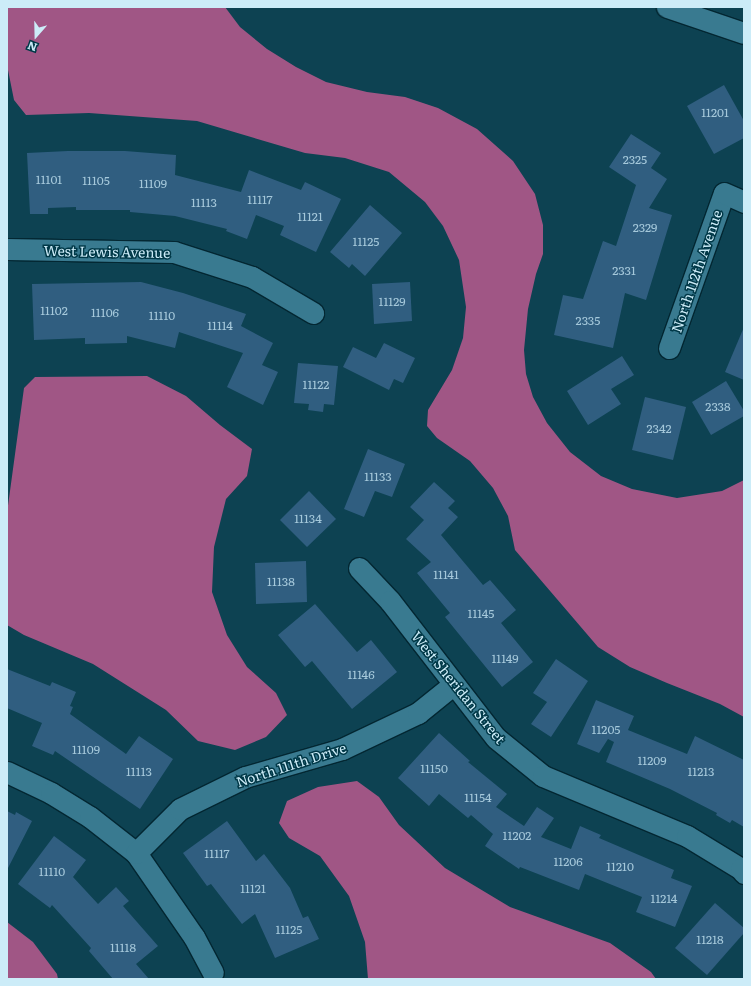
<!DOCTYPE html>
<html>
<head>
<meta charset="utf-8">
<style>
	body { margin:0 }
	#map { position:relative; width:751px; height:986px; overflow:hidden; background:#0d4252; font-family:Literata,serif }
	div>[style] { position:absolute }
	.water>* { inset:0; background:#a05685 }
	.building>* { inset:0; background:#305e80 }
	.roads { filter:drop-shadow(1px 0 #032732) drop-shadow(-1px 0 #032732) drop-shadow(0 1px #032732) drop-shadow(0 -1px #032732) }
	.minor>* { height:21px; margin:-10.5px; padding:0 10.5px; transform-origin:10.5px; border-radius:10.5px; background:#397a90 }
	span { translate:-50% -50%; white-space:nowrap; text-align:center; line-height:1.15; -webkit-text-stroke:3px #003847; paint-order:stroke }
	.number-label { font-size:12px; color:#a5c8da }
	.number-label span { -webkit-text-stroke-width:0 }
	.street-label { font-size:14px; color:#ccecf8 }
	.frame { position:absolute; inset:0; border:8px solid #ccecf8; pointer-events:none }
	.north { position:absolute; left:16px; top:16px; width:40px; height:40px; -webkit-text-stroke:3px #003847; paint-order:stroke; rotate:200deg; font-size:11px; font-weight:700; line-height:16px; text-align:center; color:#ccecf8 }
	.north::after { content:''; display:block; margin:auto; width:14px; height:18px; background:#ccecf8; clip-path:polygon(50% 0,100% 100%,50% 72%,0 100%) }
</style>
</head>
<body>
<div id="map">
	<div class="water">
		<i style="clip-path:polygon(7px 7px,225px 7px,240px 27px,267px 49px,296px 67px,326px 82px,367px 92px,405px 97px,438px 108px,477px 129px,513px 161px,535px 194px,543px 225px,543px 254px,536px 274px,528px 309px,524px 350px,526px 374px,533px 397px,547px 423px,570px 452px,601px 476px,632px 489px,677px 498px,722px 491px,744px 480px,744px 717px,720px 704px,667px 683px,630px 667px,598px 647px,515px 550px,508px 516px,493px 488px,470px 461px,437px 438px,427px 426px,428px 410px,452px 370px,463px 338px,466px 307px,459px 260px,443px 226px,425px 202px,389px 172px,345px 158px,305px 153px,197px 121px,89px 113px,26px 115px,14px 100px,7px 65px)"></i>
		<i style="clip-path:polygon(147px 376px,186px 396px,220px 425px,252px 449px,247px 476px,226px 499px,214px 547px,212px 592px,227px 635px,247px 667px,276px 693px,287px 715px,266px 737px,235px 750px,198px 741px,166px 710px,93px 664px,24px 635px,7px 625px,7px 513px,24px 388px,35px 377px)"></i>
		<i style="clip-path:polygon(357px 781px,379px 797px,399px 825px,445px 868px,510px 907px,610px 943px,651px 972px,656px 979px,368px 979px,365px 942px,349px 896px,320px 856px,289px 838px,279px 823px,287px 801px,318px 787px)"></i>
		<i style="clip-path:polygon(7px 922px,33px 942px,57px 974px,58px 979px,7px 979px)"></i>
	</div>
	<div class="building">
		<i style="clip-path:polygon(724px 85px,744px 121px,744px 138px,714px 154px,687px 106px)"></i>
		<i style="clip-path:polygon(631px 134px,661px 153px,651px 168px,667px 179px,649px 208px,672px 215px,646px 300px,625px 293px,613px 348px,554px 335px,563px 295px,583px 299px,603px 241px,616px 246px,636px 185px,609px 167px)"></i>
		<i style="clip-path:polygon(68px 151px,125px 151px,176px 155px,175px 175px,241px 192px,249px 170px,301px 190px,305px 182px,341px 199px,316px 252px,280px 235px,284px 226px,256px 215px,247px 239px,226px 231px,227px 229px,175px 216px,130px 212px,130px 210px,76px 210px,76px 207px,48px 208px,48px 214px,30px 214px,27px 153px)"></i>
		<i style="clip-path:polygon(370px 205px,402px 233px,365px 276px,352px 264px,349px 268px,330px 252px)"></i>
		<i style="clip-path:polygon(141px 282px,183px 293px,246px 314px,241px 326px,273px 343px,262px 365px,278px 372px,263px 405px,227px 387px,243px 353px,179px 332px,175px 348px,127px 336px,127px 343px,85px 344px,85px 338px,34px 340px,32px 284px)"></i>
		<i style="clip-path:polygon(410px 282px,412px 321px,374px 324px,372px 284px)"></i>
		<i style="clip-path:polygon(744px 327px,744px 380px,725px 372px)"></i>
		<i style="clip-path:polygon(384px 343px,415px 358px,403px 383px,394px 379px,389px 390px,343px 367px,353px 347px,376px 358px)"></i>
		<i style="clip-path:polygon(622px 356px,634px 375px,611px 389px,621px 404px,588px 425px,567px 391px)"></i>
		<i style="clip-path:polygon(298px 363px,338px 366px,334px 405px,324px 404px,323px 412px,308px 410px,309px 404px,294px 403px)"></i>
		<i style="clip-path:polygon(726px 381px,744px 411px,744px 416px,711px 435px,692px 402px)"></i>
		<i style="clip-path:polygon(645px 397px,686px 407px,673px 460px,632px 450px)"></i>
		<i style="clip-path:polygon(368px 449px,405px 464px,392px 497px,375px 491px,364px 517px,344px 509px)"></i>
		<i style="clip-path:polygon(434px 482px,455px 501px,448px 508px,458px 517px,441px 535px,483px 585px,490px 580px,516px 610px,501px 623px,533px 662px,502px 687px,445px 617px,450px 613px,417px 573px,431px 562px,406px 539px,424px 520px,410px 507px)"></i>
		<i style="clip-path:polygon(309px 491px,336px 519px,307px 547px,280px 520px)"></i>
		<i style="clip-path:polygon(306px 561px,307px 602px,256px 604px,255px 563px)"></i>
		<i style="clip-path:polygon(315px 604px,357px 652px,371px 640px,397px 672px,352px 709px,312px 661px,305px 667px,278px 635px)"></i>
		<i style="clip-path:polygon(556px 659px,588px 681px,551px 737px,531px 724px,547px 702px,533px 693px)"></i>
		<i style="clip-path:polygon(7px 669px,50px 686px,52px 682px,76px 692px,70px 706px,73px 707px,70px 714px,126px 754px,139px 736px,173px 759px,140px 809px,55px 751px,53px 755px,32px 746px,42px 723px,7px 708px)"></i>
		<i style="clip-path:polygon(596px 700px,634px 716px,628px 730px,687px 754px,695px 736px,744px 760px,744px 827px,732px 820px,730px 823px,716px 815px,717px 813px,670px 789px,606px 762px,614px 742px,608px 739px,599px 753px,577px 744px)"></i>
		<i style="clip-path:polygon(439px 733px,470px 761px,468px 762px,507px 794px,496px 807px,524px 826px,537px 807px,554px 818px,541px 837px,571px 849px,580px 826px,601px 835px,599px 838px,674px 870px,671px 878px,692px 886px,675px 927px,636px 912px,642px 897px,585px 874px,579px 890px,520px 867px,519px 869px,485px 846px,493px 834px,471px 815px,468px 818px,439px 794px,429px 806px,398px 778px)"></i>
		<i style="clip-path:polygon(7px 811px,15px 815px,16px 812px,32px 821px,7px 870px)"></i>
		<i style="clip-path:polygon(227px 821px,256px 861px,264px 854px,290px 888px,303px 918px,308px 916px,319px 939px,275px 958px,255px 914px,242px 924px,211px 884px,207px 886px,183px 853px)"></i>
		<i style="clip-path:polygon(54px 836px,86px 860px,73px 877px,98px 904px,116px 887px,129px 901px,123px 906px,158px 946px,136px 964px,149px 979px,113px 979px,89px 951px,91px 948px,52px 905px,50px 908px,18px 884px)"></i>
		<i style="clip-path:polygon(715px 903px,744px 928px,744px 933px,707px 975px,675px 948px)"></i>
	</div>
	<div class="roads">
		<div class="minor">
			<i style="left:667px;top:7px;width:81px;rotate:18.7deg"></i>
			<i style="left:7px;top:249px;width:167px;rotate:1deg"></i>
			<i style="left:174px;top:252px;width:82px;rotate:17.8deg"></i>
			<i style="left:252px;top:277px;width:71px;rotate:30.5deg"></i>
			<i style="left:669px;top:348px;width:164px;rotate:-70.5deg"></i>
			<i style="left:724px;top:193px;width:22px;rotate:24deg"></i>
			<i style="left:359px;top:568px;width:45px;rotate:46.8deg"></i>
			<i style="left:390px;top:601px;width:173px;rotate:52.3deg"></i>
			<i style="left:496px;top:738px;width:60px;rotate:39deg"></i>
			<i style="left:543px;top:776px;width:156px;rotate:22.6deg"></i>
			<i style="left:687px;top:836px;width:63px;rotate:31.4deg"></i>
			<i style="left:741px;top:869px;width:5px;rotate:53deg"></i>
			<i style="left:7px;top:772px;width:49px;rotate:25.5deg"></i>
			<i style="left:51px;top:793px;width:46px;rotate:31.6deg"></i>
			<i style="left:90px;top:817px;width:58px;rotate:38deg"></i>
			<i style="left:136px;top:853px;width:102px;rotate:55.4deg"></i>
			<i style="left:194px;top:937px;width:40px;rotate:62deg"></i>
			<i style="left:136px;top:853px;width:62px;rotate:-45deg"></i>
			<i style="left:180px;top:809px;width:72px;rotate:-26.2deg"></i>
			<i style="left:245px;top:777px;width:101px;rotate:-16.1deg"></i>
			<i style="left:342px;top:749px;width:84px;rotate:-25.3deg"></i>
			<i style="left:418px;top:713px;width:46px;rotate:-38.9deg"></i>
		</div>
	</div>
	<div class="number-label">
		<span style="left:715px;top:113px">11201</span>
		<span style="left:635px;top:160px">2325</span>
		<span style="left:49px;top:180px">11101</span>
		<span style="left:96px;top:181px">11105</span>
		<span style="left:153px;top:184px">11109</span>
		<span style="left:260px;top:200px">11117</span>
		<span style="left:204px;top:203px">11113</span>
		<span style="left:310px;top:217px">11121</span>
		<span style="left:645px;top:228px">2329</span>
		<span style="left:366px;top:242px">11125</span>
		<span style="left:624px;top:271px">2331</span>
		<span style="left:392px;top:302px">11129</span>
		<span style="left:54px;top:311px">11102</span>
		<span style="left:105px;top:313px">11106</span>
		<span style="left:162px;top:316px">11110</span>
		<span style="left:588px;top:321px">2335</span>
		<span style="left:220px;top:326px">11114</span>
		<span style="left:316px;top:385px">11122</span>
		<span style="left:718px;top:407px">2338</span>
		<span style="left:659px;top:429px">2342</span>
		<span style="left:378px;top:477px">11133</span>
		<span style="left:308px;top:519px">11134</span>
		<span style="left:446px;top:575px">11141</span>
		<span style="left:281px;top:582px">11138</span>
		<span style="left:481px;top:614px">11145</span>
		<span style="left:505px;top:659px">11149</span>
		<span style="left:361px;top:675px">11146</span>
		<span style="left:606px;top:730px">11205</span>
		<span style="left:86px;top:750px">11109</span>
		<span style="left:652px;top:761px">11209</span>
		<span style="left:434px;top:769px">11150</span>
		<span style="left:139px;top:772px">11113</span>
		<span style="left:701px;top:772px">11213</span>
		<span style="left:478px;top:798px">11154</span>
		<span style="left:517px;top:836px">11202</span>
		<span style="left:217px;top:854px">11117</span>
		<span style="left:568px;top:862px">11206</span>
		<span style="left:620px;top:867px">11210</span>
		<span style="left:52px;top:872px">11110</span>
		<span style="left:253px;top:889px">11121</span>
		<span style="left:664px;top:899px">11214</span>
		<span style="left:289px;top:930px">11125</span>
		<span style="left:710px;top:940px">11218</span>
		<span style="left:123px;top:948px">11118</span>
	</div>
	<div class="street-label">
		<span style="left:107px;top:251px;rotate:1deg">West Lewis Avenue</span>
		<span style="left:696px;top:271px;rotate:-71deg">North 112th Avenue</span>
		<span style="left:459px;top:687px;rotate:51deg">West Sheridan Street</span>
		<span style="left:291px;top:764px;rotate:-18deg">North 111th Drive</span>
	</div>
	<div class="frame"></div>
	<div class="north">N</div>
</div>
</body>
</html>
